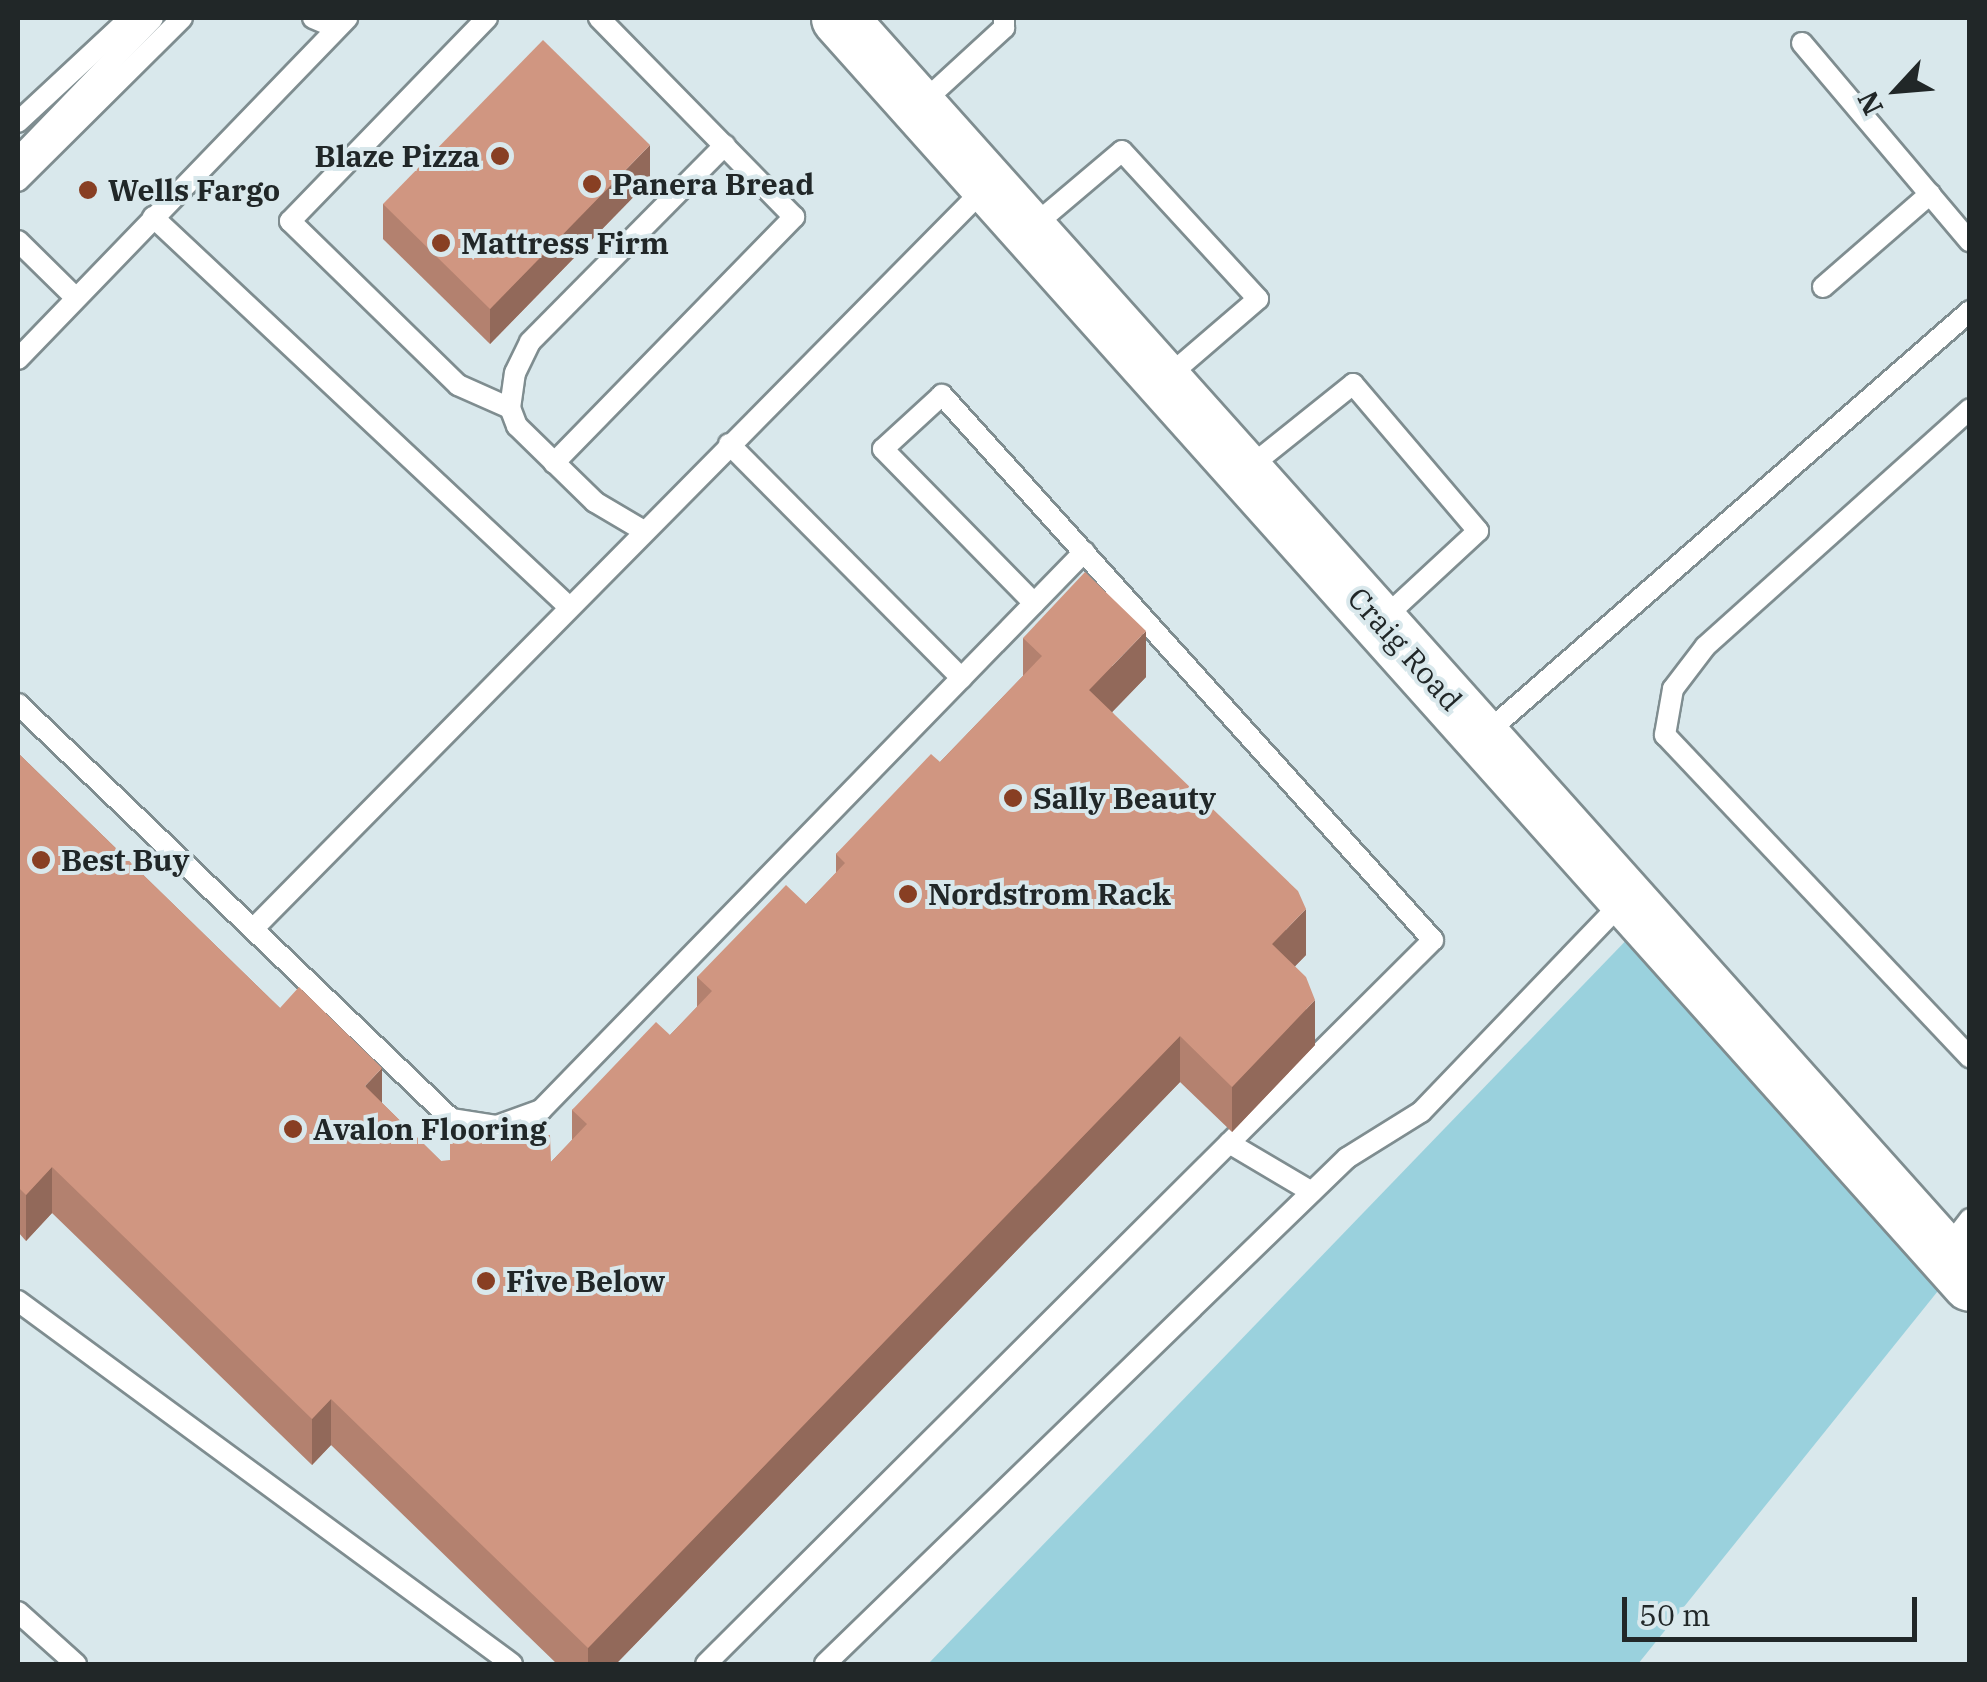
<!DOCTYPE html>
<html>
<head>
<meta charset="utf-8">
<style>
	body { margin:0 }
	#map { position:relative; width:1987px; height:1682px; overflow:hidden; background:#d9e8ec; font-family:"IBM Plex Serif",serif }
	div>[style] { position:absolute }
	.green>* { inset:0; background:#9ad1dd }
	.roads { filter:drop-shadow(2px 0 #7f8d90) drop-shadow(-2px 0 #7f8d90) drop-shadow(0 2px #7f8d90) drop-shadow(0 -2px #7f8d90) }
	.lane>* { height:20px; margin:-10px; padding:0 10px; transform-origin:10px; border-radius:10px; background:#fff }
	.secondary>* { height:55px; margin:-27.5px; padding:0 27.5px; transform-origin:27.5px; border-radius:27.5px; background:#fff }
	.wall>* { inset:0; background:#b3816f }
	.shaded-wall>* { inset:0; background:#92695a }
	.building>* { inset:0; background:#d09681 }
	.dots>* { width:28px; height:28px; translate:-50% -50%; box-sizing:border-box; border:5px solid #d9e8ec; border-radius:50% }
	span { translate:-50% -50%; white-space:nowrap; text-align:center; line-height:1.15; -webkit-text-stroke:8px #d9e8ec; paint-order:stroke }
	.poi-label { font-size:30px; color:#212728; font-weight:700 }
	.right { translate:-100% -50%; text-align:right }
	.left { translate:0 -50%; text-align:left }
	.street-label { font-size:30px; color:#212728 }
	.frame { position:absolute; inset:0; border:20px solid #212728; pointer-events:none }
	.north { position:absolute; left:1847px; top:40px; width:100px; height:100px; -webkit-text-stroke:8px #d9e8ec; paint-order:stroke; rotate:244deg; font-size:28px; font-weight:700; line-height:40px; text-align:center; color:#212728 }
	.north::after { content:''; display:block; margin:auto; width:35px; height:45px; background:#212728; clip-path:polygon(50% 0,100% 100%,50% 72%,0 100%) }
	.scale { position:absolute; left:1622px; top:1597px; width:295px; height:45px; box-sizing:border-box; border:5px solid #212728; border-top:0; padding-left:12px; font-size:30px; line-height:35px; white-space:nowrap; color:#212728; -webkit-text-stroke:8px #d9e8ec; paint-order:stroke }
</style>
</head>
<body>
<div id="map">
	<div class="green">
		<i style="clip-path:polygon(1638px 928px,1958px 1266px,1638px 1664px,928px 1664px)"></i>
	</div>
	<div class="roads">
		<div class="lane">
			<i style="left:313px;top:18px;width:25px;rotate:23deg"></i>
			<i style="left:487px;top:18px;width:283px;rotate:134.1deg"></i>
			<i style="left:290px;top:221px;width:235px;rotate:44.3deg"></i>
			<i style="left:458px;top:385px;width:57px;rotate:23.9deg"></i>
			<i style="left:1802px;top:43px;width:260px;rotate:49.8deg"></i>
			<i style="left:921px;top:104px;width:113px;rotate:-42.5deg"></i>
			<i style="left:1004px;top:28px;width:10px;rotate:-90deg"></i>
			<i style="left:18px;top:122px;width:153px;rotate:-42.9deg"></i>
			<i style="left:18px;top:158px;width:194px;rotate:-46deg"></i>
			<i style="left:18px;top:181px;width:231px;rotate:-44.8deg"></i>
			<i style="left:153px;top:217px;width:569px;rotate:43.15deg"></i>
			<i style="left:1031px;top:228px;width:119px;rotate:-40.2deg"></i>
			<i style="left:1122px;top:151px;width:201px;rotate:47.4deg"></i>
			<i style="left:1258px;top:299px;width:121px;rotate:139.3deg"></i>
			<i style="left:18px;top:241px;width:81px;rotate:44.5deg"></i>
			<i style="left:1823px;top:287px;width:142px;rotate:-41deg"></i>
			<i style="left:18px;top:359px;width:474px;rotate:-46deg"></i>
			<i style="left:1970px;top:409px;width:356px;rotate:138.1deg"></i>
			<i style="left:1705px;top:647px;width:53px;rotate:127.3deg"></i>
			<i style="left:1673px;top:689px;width:47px;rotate:99.9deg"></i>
			<i style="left:1665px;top:735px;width:444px;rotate:46.6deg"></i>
			<i style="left:729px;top:444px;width:330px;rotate:45.2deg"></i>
			<i style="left:554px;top:463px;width:344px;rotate:-45.7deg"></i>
			<i style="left:794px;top:217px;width:279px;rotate:-134.4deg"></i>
			<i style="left:1247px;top:469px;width:136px;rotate:-38.7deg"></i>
			<i style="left:1353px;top:384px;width:193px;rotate:49.6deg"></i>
			<i style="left:1478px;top:531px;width:131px;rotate:137.2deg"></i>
			<i style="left:644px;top:531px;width:57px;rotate:-149.4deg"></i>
			<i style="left:595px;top:502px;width:109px;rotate:-135.7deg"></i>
			<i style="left:517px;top:426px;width:19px;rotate:-111deg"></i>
			<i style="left:510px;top:408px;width:35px;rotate:-82deg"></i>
			<i style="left:515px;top:373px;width:34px;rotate:-64deg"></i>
			<i style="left:530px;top:342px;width:277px;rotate:-45.3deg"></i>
			<i style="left:18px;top:704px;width:600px;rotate:43.78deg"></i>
			<i style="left:451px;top:1119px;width:47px;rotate:8.7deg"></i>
			<i style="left:497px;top:1126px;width:47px;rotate:-20deg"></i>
			<i style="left:541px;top:1110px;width:779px;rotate:-45.78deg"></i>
			<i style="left:1485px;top:734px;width:644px;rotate:-41.09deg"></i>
			<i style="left:254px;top:928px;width:1043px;rotate:-45.35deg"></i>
			<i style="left:1229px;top:1143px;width:96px;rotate:30.6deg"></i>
			<i style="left:1944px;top:1253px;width:43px;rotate:-52.6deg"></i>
			<i style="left:18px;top:1301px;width:613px;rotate:36.31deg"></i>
			<i style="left:18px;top:1612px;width:78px;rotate:41.9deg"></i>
			<i style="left:706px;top:1664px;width:1026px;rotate:-44.88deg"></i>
			<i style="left:1433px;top:940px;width:734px;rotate:-132.02deg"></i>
			<i style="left:942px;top:395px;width:80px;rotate:137.5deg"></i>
			<i style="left:883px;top:449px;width:216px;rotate:45.6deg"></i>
			<i style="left:825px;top:1664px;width:727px;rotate:-44.11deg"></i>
			<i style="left:1347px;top:1158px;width:87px;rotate:-31.9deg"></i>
			<i style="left:1421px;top:1112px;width:294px;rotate:-46.2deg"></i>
		</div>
		<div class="secondary">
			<i style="left:839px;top:18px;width:1697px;rotate:48.2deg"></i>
		</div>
	</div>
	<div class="wall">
		<i style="clip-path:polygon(650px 180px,490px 344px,383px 239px,383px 204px)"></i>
		<i style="clip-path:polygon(1023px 638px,1146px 677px,1112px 712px,1306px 955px,1295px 966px,1315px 1045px,1232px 1132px,1180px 1082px,616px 1664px,557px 1664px,331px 1445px,312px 1465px,52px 1213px,26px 1241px,18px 1232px,18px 753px,280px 1008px,382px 1103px,441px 1161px,551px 1162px,572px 1140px,572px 1110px,670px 1035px,697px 1007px,697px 977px,806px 904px,836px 873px,836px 854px,940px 762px,1023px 676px)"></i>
	</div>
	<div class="shaded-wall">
		<i style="clip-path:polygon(650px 145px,650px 180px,490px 344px,490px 309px)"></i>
		<i style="clip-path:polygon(1146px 631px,1146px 677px,1089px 736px,1089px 690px)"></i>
		<i style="clip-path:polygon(1306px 909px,1306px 955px,1272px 990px,1272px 944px)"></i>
		<i style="clip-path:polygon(1315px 1000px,1315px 1045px,1232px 1132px,1232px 1087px)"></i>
		<i style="clip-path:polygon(1180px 1036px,1180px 1082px,616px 1664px,588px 1664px,588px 1648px)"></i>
		<i style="clip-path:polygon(382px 1068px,382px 1114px,365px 1086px)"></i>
		<i style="clip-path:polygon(52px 1167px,52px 1213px,26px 1241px,26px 1195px)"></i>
		<i style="clip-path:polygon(331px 1399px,331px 1445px,312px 1465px,312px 1419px)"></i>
	</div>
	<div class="building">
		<i style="clip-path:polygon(543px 40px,650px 145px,490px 309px,383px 204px)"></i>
		<i style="clip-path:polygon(1085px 572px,1146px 631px,1089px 690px,1298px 891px,1306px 909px,1272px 944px,1306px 977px,1315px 1000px,1232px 1087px,1180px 1036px,588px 1648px,331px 1399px,312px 1419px,52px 1167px,26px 1195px,18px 1187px,18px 753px,280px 1008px,299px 987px,382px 1068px,365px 1086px,441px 1161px,450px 1160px,450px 1136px,550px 1135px,551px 1162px,587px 1124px,572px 1110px,656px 1022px,670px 1035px,712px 991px,697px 977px,786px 885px,806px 904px,845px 863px,836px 854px,931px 754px,940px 762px,1042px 656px,1023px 638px)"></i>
	</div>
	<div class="dots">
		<i style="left:500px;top:156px;background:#883f23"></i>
		<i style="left:592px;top:184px;background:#883f23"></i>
		<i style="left:88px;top:190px;background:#883f23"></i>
		<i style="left:441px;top:243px;background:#883f23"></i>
		<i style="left:1013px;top:798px;background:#883f23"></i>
		<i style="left:41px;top:860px;background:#883f23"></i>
		<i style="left:908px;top:894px;background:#883f23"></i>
		<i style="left:293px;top:1129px;background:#883f23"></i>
		<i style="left:486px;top:1281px;background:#883f23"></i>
	</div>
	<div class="poi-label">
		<span class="right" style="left:480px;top:156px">Blaze Pizza</span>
		<span class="left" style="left:612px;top:184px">Panera Bread</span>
		<span class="left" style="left:108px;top:190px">Wells Fargo</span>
		<span class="left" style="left:461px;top:243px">Mattress Firm</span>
		<span class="left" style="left:1033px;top:798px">Sally Beauty</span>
		<span class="left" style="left:61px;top:860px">Best Buy</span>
		<span class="left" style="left:928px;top:894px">Nordstrom Rack</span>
		<span class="left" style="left:313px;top:1129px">Avalon Flooring</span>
		<span class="left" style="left:506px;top:1281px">Five Below</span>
	</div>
	<div class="street-label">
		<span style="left:1405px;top:649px;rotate:48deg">Craig Road</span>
	</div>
	<div class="frame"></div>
	<div class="north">N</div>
	<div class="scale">50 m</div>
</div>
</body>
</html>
